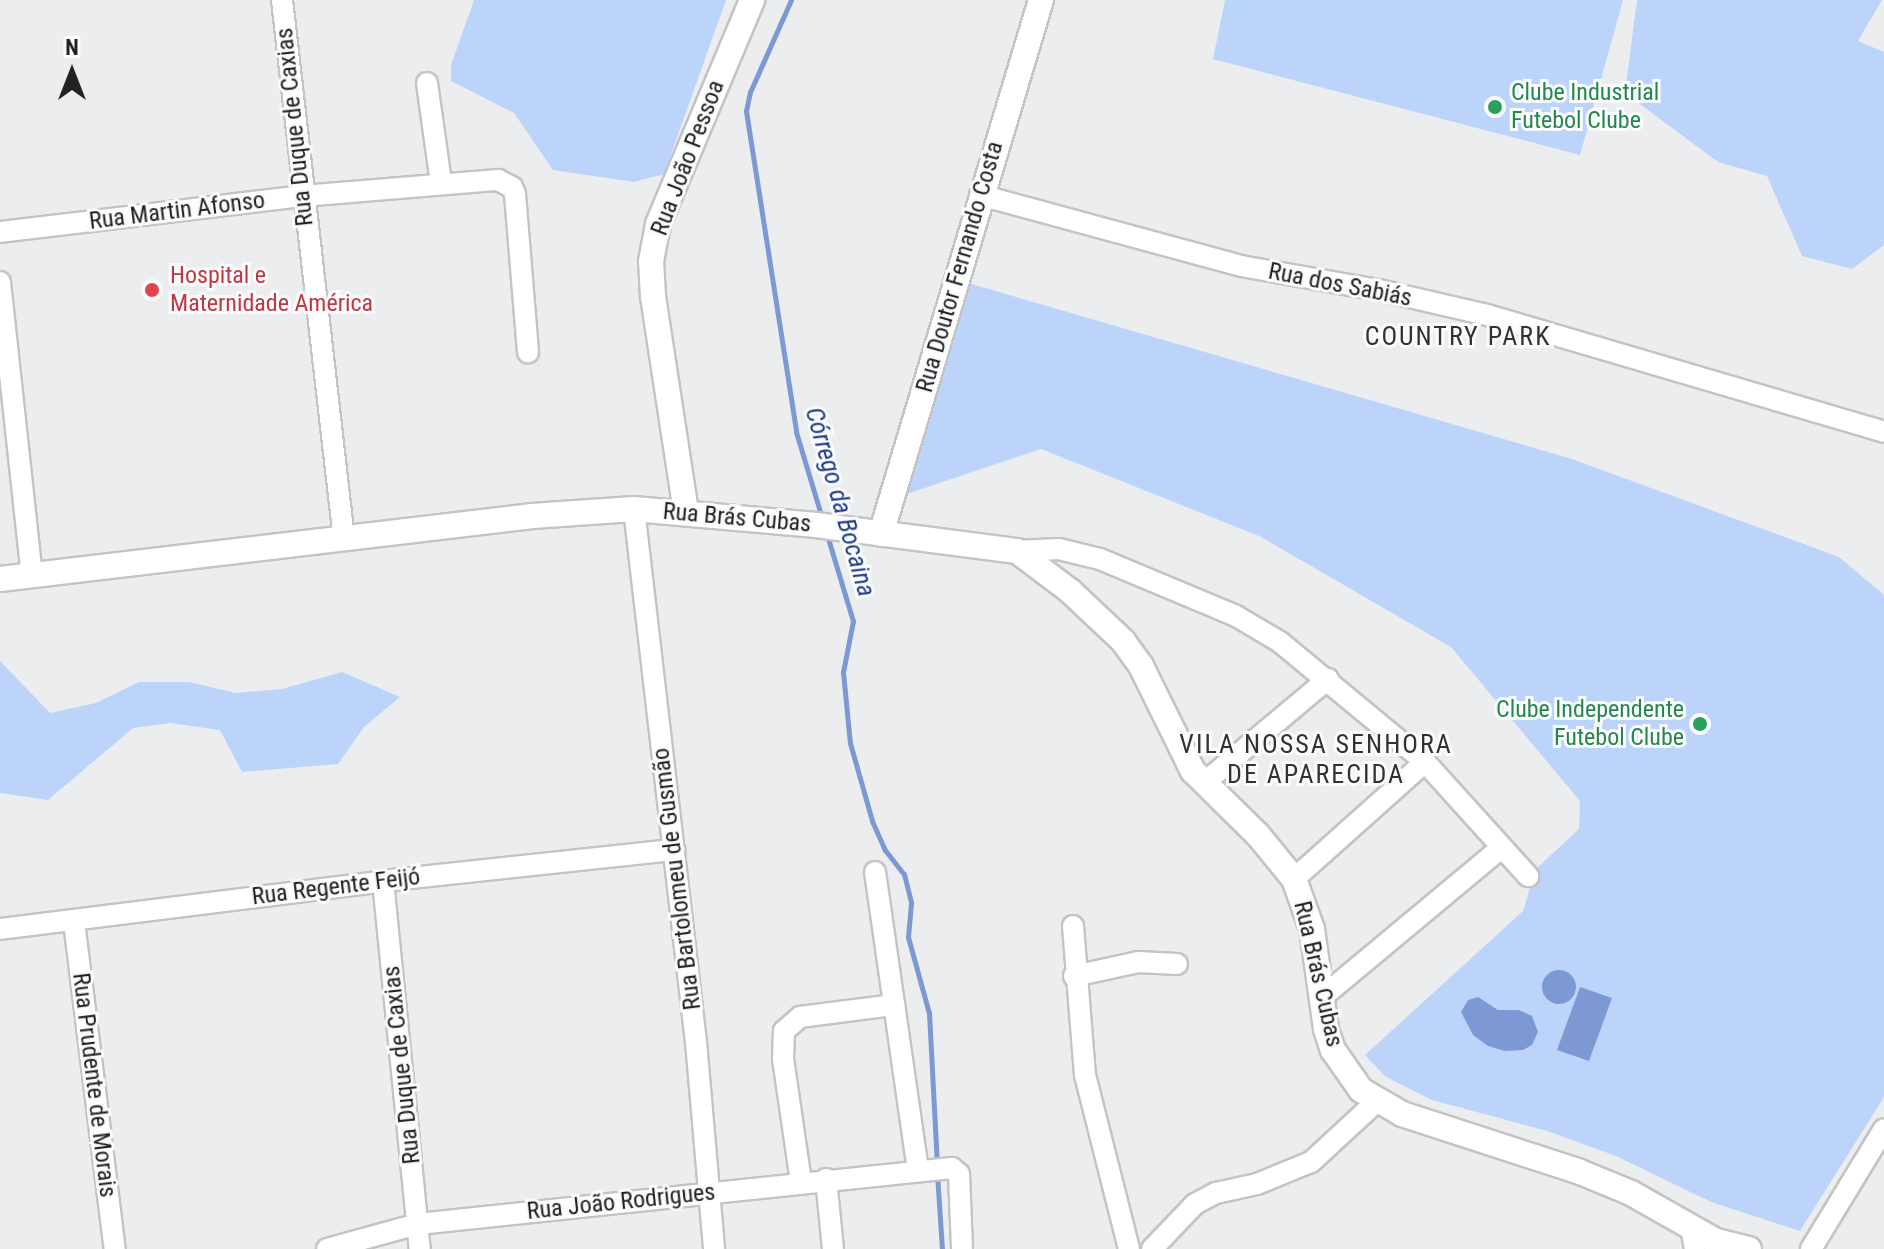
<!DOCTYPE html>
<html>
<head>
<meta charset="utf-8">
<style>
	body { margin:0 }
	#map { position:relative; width:1884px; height:1249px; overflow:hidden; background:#ecedef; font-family:"Roboto Condensed",sans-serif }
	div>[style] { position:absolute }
	.green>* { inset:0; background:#bdd4fa }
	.water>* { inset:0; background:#7d99d3 }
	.round { border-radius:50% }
	.stream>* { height:5px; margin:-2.5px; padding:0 2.5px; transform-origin:2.5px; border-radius:2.5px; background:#7d99d3 }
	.roads { filter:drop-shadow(2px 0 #c4c4c6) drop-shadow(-2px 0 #c4c4c6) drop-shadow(0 2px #c4c4c6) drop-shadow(0 -2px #c4c4c6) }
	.minor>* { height:20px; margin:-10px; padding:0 10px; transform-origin:10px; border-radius:10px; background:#fff }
	.tertiary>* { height:24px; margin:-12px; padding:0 12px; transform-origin:12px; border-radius:12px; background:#fff }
	.dots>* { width:22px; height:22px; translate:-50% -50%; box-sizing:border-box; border:4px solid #fafbfc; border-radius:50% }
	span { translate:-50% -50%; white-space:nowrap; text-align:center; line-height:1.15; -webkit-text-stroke:6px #fafbfc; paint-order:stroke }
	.leisure-label { font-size:24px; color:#27864d }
	.left { translate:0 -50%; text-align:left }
	.right { translate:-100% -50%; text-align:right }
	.street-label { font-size:24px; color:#222223 }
	.health-label { font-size:24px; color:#be3a42 }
	.neighbourhood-label { font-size:26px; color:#313233; letter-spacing:2px }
	.water-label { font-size:26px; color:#213e83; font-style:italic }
	.north { position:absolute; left:32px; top:32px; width:80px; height:80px; -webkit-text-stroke:6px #fafbfc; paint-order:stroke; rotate:0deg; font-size:22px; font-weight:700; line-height:32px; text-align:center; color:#222223 }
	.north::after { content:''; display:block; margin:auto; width:28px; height:36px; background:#222223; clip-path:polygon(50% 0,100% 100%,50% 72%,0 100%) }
</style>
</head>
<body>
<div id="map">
	<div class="green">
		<i style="clip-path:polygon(474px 0,726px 0,664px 174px,634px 182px,553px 170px,514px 113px,451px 81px,451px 65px)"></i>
		<i style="clip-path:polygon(1225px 0,1623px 0,1580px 155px,1213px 59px)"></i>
		<i style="clip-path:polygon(1637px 0,1882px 0,1858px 41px,1884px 52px,1884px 245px,1852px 269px,1802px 256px,1767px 176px,1718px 162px,1625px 93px)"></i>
		<i style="clip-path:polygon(968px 283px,1572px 459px,1839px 557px,1884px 595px,1884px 1097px,1800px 1231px,1711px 1202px,1616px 1156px,1547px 1131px,1432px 1100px,1386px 1077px,1365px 1055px,1523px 911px,1536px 869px,1579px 829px,1580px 801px,1451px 647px,1259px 536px,1041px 449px,898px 497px)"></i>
		<i style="clip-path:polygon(0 661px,50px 713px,96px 703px,139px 682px,189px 682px,236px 693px,282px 689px,342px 672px,400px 697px,364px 727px,338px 764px,242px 772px,220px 730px,170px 723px,133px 728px,48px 800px,0 793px)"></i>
	</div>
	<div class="water">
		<i class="round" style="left:1542px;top:970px;width:34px;height:34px"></i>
		<i style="clip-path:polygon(1580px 987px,1612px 998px,1589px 1061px,1557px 1050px)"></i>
		<i style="clip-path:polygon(1478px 997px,1498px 1010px,1519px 1010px,1532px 1016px,1538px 1032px,1532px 1045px,1523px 1050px,1505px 1051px,1488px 1046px,1473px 1035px,1461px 1012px,1468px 1000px)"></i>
	</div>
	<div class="stream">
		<i style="left:791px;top:0;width:101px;rotate:114deg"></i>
		<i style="left:750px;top:92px;width:19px;rotate:102deg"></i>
		<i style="left:746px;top:111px;width:325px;rotate:81.1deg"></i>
		<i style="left:796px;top:432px;width:90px;rotate:73.2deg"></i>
		<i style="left:827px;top:535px;width:90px;rotate:73.2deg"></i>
		<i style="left:853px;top:621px;width:52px;rotate:101.1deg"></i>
		<i style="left:843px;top:672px;width:71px;rotate:84.4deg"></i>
		<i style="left:850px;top:743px;width:81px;rotate:74.2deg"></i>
		<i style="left:872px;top:821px;width:32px;rotate:66deg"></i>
		<i style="left:885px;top:850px;width:31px;rotate:52deg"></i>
		<i style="left:904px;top:874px;width:30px;rotate:76deg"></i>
		<i style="left:911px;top:903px;width:34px;rotate:95deg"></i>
		<i style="left:908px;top:937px;width:79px;rotate:74.6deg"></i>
		<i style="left:929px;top:1013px;width:151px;rotate:87deg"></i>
		<i style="left:937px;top:1174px;width:75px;rotate:86.2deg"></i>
	</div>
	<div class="roads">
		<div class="minor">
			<i style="left:282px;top:0;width:543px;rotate:83.44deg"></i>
			<i style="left:427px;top:83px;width:101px;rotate:82deg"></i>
			<i style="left:980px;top:195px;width:270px;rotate:15.2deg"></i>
			<i style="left:1241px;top:266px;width:140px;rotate:9.9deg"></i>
			<i style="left:1379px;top:290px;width:111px;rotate:13deg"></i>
			<i style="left:1487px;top:315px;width:414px;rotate:16.4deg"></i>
			<i style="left:0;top:232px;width:304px;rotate:-6.8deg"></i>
			<i style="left:302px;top:196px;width:197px;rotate:-4.7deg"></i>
			<i style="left:498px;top:180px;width:16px;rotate:27deg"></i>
			<i style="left:512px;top:187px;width:8px;rotate:67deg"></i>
			<i style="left:515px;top:194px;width:159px;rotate:85.3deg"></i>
			<i style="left:0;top:282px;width:296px;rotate:83.8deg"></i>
			<i style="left:634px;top:509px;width:537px;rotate:83.37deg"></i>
			<i style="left:696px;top:1042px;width:208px;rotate:85deg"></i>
			<i style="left:1017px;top:551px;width:42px;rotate:-2.7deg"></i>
			<i style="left:1059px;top:549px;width:42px;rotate:13.7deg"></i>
			<i style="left:1100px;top:559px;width:147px;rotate:22.7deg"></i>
			<i style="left:1236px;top:616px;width:51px;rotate:30.6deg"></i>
			<i style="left:1280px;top:642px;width:188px;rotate:39.6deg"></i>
			<i style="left:1425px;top:762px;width:154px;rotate:47.9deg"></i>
			<i style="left:1204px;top:783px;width:162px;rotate:-40deg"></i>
			<i style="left:875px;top:872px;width:302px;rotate:81.8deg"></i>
			<i style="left:1294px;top:879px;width:176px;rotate:-41.8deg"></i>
			<i style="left:383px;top:881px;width:370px;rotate:84.3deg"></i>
			<i style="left:74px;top:922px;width:330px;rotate:82.9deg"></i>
			<i style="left:1073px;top:926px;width:149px;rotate:85.4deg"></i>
			<i style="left:1085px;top:1075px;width:179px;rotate:75.8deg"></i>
			<i style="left:0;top:929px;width:386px;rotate:-7.1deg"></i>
			<i style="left:383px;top:881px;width:293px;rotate:-6.1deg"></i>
			<i style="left:1074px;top:976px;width:66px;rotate:-12.3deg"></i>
			<i style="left:1138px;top:962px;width:39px;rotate:3deg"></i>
			<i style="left:1321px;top:998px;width:234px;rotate:-39.8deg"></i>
			<i style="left:826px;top:1179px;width:70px;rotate:84.3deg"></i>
			<i style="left:801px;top:1182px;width:124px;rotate:-98.3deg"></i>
			<i style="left:783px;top:1059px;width:28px;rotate:-88deg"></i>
			<i style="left:784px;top:1031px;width:21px;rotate:-41deg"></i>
			<i style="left:800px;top:1017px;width:95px;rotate:-7.3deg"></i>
			<i style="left:1691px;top:1228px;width:21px;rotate:79deg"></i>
			<i style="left:327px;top:1249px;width:94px;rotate:-15.4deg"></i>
			<i style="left:418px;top:1224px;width:537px;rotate:-5.99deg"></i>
			<i style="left:952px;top:1168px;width:9px;rotate:41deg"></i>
			<i style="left:959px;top:1174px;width:75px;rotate:87.7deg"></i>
			<i style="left:1152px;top:1249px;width:62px;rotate:-46.3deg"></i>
			<i style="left:1195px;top:1204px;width:24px;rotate:-28deg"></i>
			<i style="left:1216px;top:1193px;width:42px;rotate:-12.4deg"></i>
			<i style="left:1257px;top:1184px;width:58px;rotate:-22.2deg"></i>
			<i style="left:1311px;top:1162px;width:88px;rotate:-42.7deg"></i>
			<i style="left:1811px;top:1249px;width:140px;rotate:-58.7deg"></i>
		</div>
		<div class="tertiary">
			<i style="left:686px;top:512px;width:218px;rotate:-98.7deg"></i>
			<i style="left:653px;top:297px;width:36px;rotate:-93deg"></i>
			<i style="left:651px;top:261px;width:38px;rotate:-79deg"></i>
			<i style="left:658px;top:224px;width:243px;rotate:-67.2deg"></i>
			<i style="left:881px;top:534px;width:557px;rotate:-73.32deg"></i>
			<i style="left:0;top:579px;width:536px;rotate:-6.75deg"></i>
			<i style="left:532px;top:516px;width:102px;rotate:-3.9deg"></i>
			<i style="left:634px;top:509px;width:183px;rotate:5deg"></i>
			<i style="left:816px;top:525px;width:203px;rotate:7.4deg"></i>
			<i style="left:1017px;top:551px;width:66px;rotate:37deg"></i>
			<i style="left:1070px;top:591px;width:73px;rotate:43.3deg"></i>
			<i style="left:1123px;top:641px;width:31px;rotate:54deg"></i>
			<i style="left:1141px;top:666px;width:117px;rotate:63.7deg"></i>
			<i style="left:1193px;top:771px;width:91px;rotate:44.6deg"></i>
			<i style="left:1258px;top:835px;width:57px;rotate:50.7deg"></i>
			<i style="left:1294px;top:879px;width:53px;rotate:70.2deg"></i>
			<i style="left:1312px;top:929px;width:101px;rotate:82deg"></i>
			<i style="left:1326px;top:1029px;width:22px;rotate:72deg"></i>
			<i style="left:1333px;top:1050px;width:49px;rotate:55deg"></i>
			<i style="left:1361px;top:1090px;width:48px;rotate:30.3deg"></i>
			<i style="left:1402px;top:1114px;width:187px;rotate:18deg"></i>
			<i style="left:1580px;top:1172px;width:55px;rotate:22.4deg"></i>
			<i style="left:1631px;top:1193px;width:98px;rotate:29.5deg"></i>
			<i style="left:1716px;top:1241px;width:34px;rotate:14deg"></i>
		</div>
	</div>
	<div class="dots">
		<i style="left:1495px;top:107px;background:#2e9e5b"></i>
		<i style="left:152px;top:290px;background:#e0444e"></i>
		<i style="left:1700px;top:724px;background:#2e9e5b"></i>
	</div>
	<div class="leisure-label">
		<span class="left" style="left:1511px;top:107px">Clube Industrial<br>Futebol Clube</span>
		<span class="right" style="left:1684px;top:724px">Clube Independente<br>Futebol Clube</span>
	</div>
	<div class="street-label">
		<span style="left:295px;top:127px;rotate:-96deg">Rua Duque de Caxias</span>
		<span style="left:688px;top:158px;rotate:-69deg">Rua João Pessoa</span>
		<span style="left:177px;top:211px;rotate:-7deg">Rua Martin Afonso</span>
		<span style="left:960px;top:267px;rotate:-74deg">Rua Doutor Fernando Costa</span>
		<span style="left:1340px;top:285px;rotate:11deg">Rua dos Sabiás</span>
		<span style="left:737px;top:518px;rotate:5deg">Rua Brás Cubas</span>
		<span style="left:677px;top:879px;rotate:-97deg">Rua Bartolomeu de Gusmão</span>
		<span style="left:336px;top:887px;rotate:-7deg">Rua Regente Feijó</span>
		<span style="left:1318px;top:974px;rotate:77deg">Rua Brás Cubas</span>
		<span style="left:402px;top:1065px;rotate:-96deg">Rua Duque de Caxias</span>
		<span style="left:94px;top:1085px;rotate:83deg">Rua Prudente de Morais</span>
		<span style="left:621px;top:1202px;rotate:-6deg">Rua João Rodrigues</span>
	</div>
	<div class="health-label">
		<span class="left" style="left:170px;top:290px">Hospital e<br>Maternidade América</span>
	</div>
	<div class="neighbourhood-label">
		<span style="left:1458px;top:337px">COUNTRY PARK</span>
		<span style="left:1316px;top:760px">VILA NOSSA SENHORA<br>DE APARECIDA</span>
	</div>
	<div class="water-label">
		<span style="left:840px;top:502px;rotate:74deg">Córrego da Bocaina</span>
	</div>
	<div class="north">N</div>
</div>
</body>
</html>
